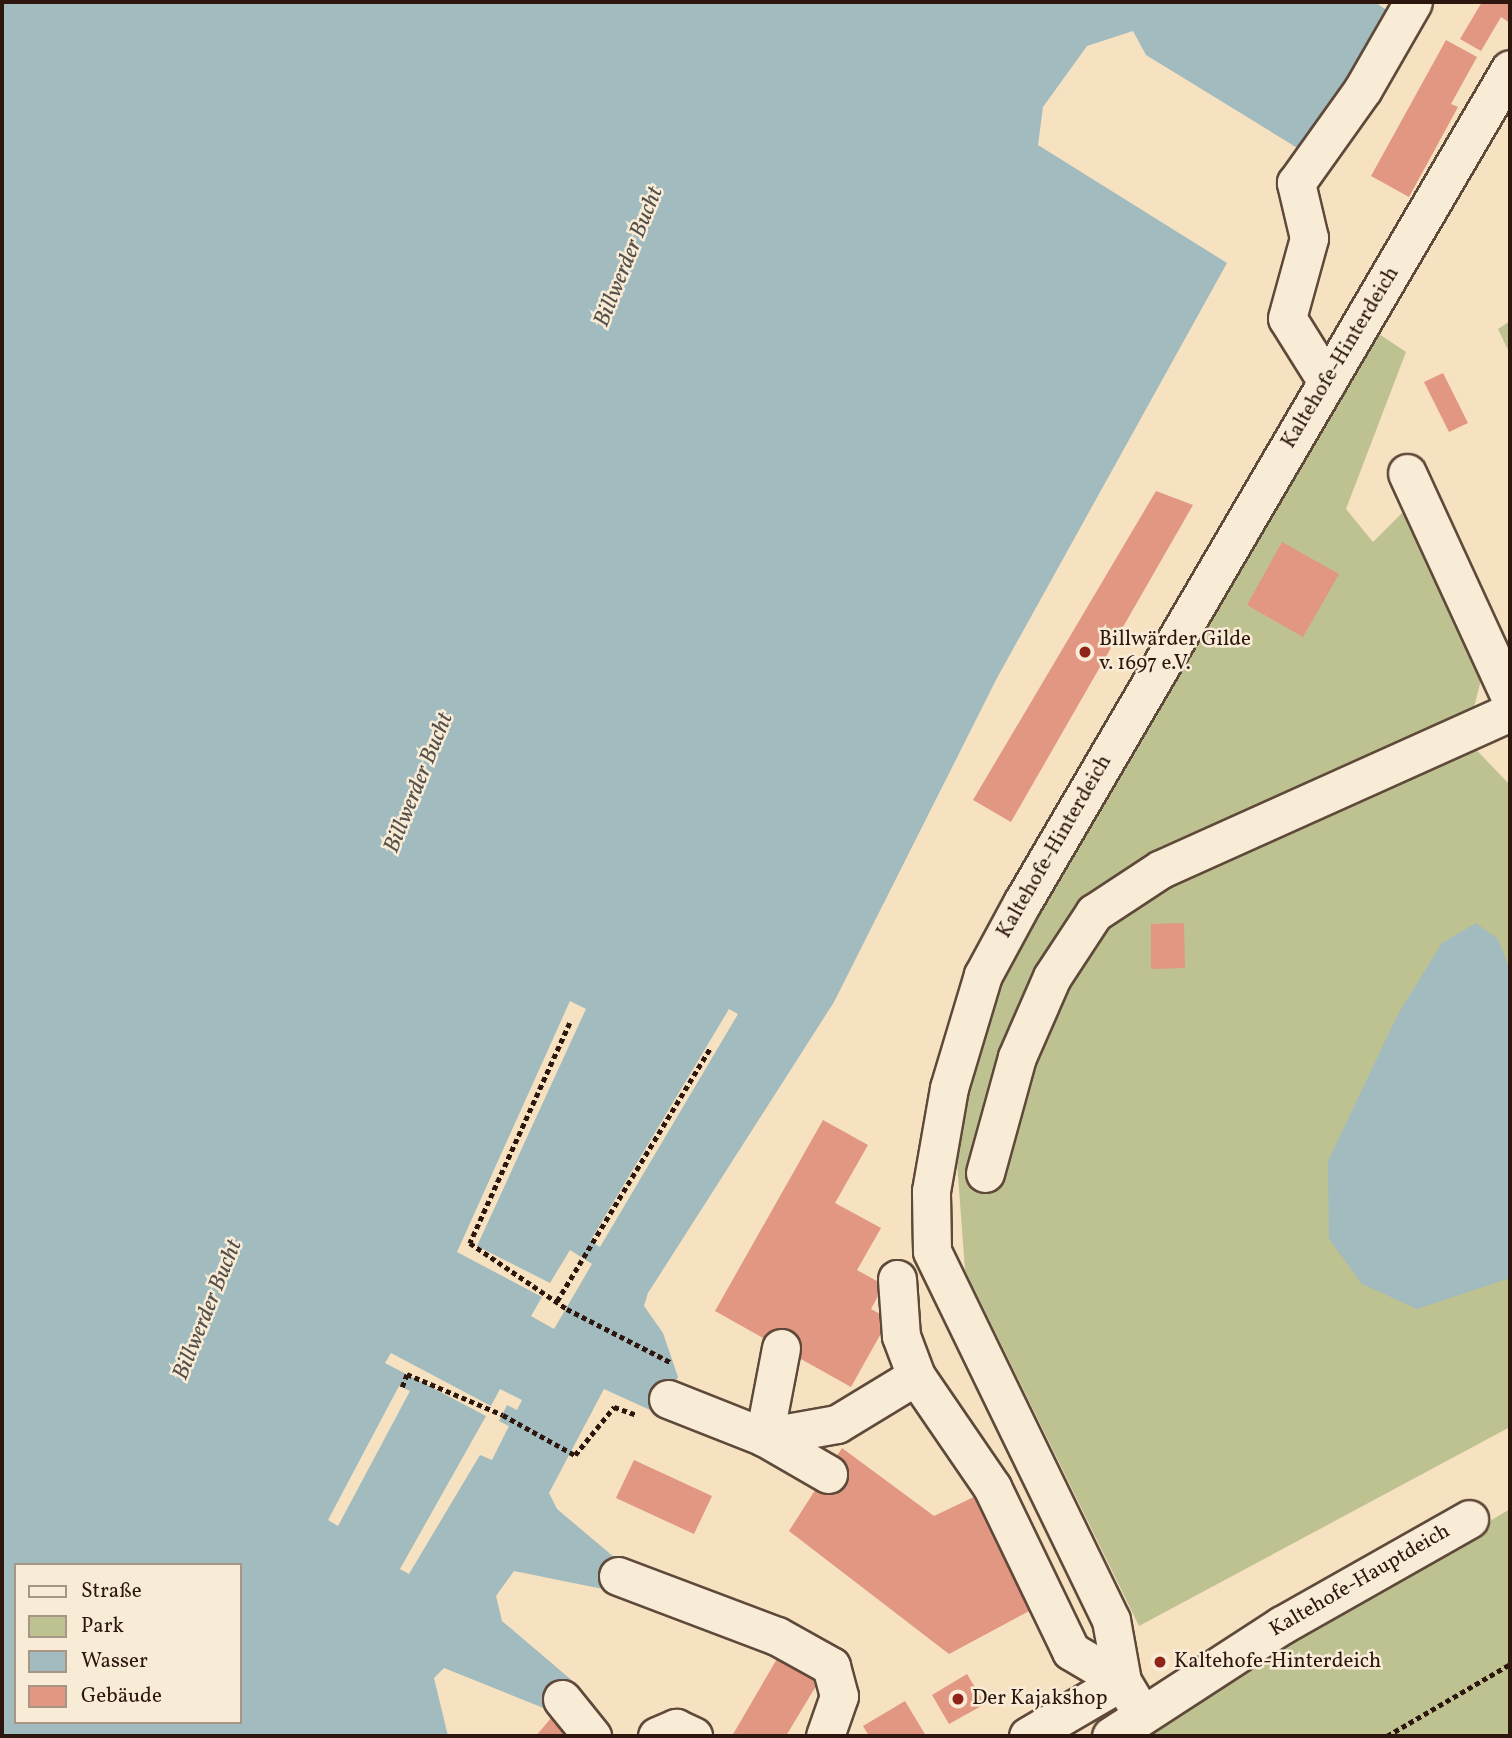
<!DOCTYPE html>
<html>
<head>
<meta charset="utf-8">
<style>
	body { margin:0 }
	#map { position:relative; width:1512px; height:1738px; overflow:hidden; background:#f6e1c1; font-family:Vollkorn,serif }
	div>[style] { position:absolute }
	.green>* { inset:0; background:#bec291 }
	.water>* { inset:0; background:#a2bbbe }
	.pier>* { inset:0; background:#f6e1c1 }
	.building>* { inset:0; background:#e19781 }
	.path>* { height:4.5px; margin-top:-2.25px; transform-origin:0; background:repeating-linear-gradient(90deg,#2d160d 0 5px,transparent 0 8.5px) }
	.roads { filter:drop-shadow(2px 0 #5f493a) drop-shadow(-2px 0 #5f493a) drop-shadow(0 2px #5f493a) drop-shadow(0 -2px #5f493a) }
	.minor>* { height:37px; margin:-18.5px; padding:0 18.5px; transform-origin:18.5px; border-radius:18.5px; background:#f9ecd7 }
	.dots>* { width:19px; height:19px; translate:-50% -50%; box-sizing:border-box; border:4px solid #f9ecd7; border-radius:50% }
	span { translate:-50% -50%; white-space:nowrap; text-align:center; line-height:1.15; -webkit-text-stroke:5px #f9ecd7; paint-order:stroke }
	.street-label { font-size:21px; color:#2d160d }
	.poi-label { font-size:21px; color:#2d160d }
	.left { translate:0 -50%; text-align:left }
	.water-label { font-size:23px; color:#56504b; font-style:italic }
	.frame { position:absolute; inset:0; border:4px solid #2d160d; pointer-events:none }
	.legend { position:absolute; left:14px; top:1563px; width:228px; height:161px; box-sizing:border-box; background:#f9ecd7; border:2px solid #a79686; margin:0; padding:9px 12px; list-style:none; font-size:21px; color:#2d160d }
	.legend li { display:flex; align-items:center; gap:14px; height:35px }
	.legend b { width:35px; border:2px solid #a79686 }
</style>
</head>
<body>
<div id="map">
	<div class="green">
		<i style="clip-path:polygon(1510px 321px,1510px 354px,1498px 329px)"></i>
		<i style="clip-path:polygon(1376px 332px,1406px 352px,1346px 509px,1373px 542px,1415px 500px,1486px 660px,1466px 739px,1510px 785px,1510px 1427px,1139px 1626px,965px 1270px,955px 1135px,986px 988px)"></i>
		<i style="clip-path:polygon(1510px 1509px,1510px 1736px,1140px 1736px,1240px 1670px)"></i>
	</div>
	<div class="water">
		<i style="clip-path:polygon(evenodd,2px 2px,1375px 2px,1392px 14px,1304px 152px,1146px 55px,1133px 31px,1087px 46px,1043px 107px,1038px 145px,1227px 263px,997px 678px,834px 1002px,648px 1293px,644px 1306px,663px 1333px,678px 1377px,661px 1415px,604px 1389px,549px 1493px,557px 1509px,621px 1563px,613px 1591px,514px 1571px,496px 1596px,502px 1621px,575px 1683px,551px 1711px,444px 1668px,434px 1678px,448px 1736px,2px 1736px,2px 2px,16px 1565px,240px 1565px,240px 1722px,16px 1722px,16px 1565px)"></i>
		<i style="clip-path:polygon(1476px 923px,1498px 939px,1510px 971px,1510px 1278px,1417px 1309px,1362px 1284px,1329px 1239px,1328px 1161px,1398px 1014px,1442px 943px)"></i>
	</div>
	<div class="pier">
		<i style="clip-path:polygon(570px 1001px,586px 1009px,477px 1246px,550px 1283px,570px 1250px,592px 1264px,554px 1329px,531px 1316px,542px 1297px,457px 1252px)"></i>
		<i style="clip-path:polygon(729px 1009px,738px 1014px,600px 1247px,590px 1241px)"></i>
		<i style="clip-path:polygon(391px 1353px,491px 1406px,500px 1389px,522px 1400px,517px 1410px,507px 1405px,499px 1421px,509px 1426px,492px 1460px,480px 1455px,409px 1574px,400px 1569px,486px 1416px,385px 1363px)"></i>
		<i style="clip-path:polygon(399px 1386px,410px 1391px,338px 1526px,328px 1520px)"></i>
	</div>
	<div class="building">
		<i style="clip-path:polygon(1482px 2px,1510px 2px,1510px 23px,1501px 17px,1481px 51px,1460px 39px)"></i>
		<i style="clip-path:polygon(1446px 40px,1477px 57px,1451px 104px,1458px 107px,1409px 197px,1371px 176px)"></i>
		<i style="clip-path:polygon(1443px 373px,1468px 423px,1449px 432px,1424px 382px)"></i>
		<i style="clip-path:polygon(1156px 491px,1193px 505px,1011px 822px,973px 800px)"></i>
		<i style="clip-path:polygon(1282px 542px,1339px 574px,1303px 637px,1247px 605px)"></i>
		<i style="clip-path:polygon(1184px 923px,1185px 968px,1151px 969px,1151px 924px)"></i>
		<i style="clip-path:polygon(823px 1120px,868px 1145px,835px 1203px,881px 1228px,857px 1270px,884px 1285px,871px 1309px,889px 1319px,851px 1387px,715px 1311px)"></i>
		<i style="clip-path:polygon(842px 1448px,934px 1516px,978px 1495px,1033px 1609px,949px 1654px,789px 1531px)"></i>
		<i style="clip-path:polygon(634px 1460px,712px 1496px,694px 1534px,616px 1498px)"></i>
		<i style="clip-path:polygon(781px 1652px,822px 1676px,786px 1736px,732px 1736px)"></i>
		<i style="clip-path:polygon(967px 1674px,985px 1704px,949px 1724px,932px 1695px)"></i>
		<i style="clip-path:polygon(905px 1701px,926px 1736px,869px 1736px,863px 1726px)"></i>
		<i style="clip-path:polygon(551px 1718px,573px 1736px,536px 1736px)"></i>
	</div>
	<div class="path">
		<i style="left:570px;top:1023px;width:242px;rotate:114.4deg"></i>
		<i style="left:470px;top:1243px;width:117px;rotate:34.2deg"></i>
		<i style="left:567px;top:1309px;width:116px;rotate:27.2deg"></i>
		<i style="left:557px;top:1301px;width:296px;rotate:-58.8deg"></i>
		<i style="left:402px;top:1387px;width:14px;rotate:-69deg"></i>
		<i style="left:407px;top:1374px;width:104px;rotate:23.1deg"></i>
		<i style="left:503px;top:1415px;width:82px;rotate:29.1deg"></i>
		<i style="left:575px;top:1455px;width:62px;rotate:-50.9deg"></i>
		<i style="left:614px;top:1407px;width:24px;rotate:19deg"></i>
		<i style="left:1387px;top:1736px;width:143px;rotate:-30.3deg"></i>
	</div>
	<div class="roads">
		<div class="minor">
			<i style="left:1327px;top:382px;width:75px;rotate:-122deg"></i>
			<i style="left:1287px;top:318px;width:83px;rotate:-74.6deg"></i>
			<i style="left:1309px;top:238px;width:57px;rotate:-103.3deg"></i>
			<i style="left:1296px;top:183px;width:115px;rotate:-54.5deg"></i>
			<i style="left:1363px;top:89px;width:100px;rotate:-60.1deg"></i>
			<i style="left:1407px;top:473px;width:247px;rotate:65.3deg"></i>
			<i style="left:985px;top:1173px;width:120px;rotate:-74.6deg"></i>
			<i style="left:1017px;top:1057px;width:87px;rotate:-66.4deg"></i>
			<i style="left:1052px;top:977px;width:77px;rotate:-56.7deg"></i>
			<i style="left:1094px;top:913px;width:80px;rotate:-33.3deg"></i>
			<i style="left:1161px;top:869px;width:383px;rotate:-24.2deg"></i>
			<i style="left:897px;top:1279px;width:57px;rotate:86deg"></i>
			<i style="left:901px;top:1336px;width:43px;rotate:69.4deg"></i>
			<i style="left:916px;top:1376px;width:135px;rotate:55.6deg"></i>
			<i style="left:992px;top:1487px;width:182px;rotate:64.3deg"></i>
			<i style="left:1071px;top:1651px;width:59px;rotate:30.5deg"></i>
			<i style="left:781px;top:1348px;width:91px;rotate:100.8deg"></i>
			<i style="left:764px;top:1437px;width:74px;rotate:30deg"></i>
			<i style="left:668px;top:1399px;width:103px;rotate:21.6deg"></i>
			<i style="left:764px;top:1437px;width:74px;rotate:-10.1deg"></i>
			<i style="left:837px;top:1424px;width:92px;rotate:-31.3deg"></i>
			<i style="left:618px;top:1576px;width:170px;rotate:20.7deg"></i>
			<i style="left:777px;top:1636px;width:62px;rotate:29.1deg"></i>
			<i style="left:831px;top:1666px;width:31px;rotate:75deg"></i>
			<i style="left:839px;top:1696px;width:42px;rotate:109.3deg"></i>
			<i style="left:562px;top:1699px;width:48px;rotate:51deg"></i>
			<i style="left:1141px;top:1713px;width:37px;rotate:-121deg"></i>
			<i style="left:1122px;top:1681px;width:62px;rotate:-100.2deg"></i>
			<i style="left:1111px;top:1620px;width:410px;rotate:-115.9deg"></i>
			<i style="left:932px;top:1251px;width:60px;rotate:-91deg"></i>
			<i style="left:931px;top:1191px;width:105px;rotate:-80.1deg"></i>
			<i style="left:949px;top:1088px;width:118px;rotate:-73.3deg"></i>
			<i style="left:983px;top:975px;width:82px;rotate:-61.6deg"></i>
			<i style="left:1022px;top:903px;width:966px;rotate:-59.67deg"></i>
			<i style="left:657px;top:1736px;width:21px;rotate:-23deg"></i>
			<i style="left:676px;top:1728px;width:19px;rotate:25deg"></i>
			<i style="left:1028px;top:1736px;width:109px;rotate:-30.3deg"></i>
			<i style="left:1111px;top:1736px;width:204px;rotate:-33deg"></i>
			<i style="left:1282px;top:1625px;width:215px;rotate:-29.5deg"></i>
		</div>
	</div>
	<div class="dots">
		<i style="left:1085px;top:652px;background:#8f2418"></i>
		<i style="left:1160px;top:1662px;background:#8f2418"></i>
		<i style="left:958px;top:1699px;background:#8f2418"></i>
	</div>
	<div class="street-label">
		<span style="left:1341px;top:358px;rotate:-59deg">Kaltehofe-Hinterdeich</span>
		<span style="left:1055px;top:847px;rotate:-60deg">Kaltehofe-Hinterdeich</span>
		<span style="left:1360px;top:1581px;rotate:-30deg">Kaltehofe-Hauptdeich</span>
	</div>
	<div class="poi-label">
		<span class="left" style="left:1099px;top:652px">Billwärder Gilde<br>v. 1697 e.V.</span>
		<span class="left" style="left:1174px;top:1662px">Kaltehofe-Hinterdeich</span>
		<span class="left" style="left:972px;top:1699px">Der Kajakshop</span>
	</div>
	<div class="water-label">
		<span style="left:629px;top:257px;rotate:-68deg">Billwerder Bucht</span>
		<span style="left:419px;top:783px;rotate:-68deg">Billwerder Bucht</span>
		<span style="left:208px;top:1310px;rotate:-68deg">Billwerder Bucht</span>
	</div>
	<div class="frame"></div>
	<ul class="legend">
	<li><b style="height:9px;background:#f9ecd7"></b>Straße</li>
	<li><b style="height:19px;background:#bec291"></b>Park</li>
	<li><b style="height:19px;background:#a2bbbe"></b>Wasser</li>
	<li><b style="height:19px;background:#e19781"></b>Gebäude</li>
	</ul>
</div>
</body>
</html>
